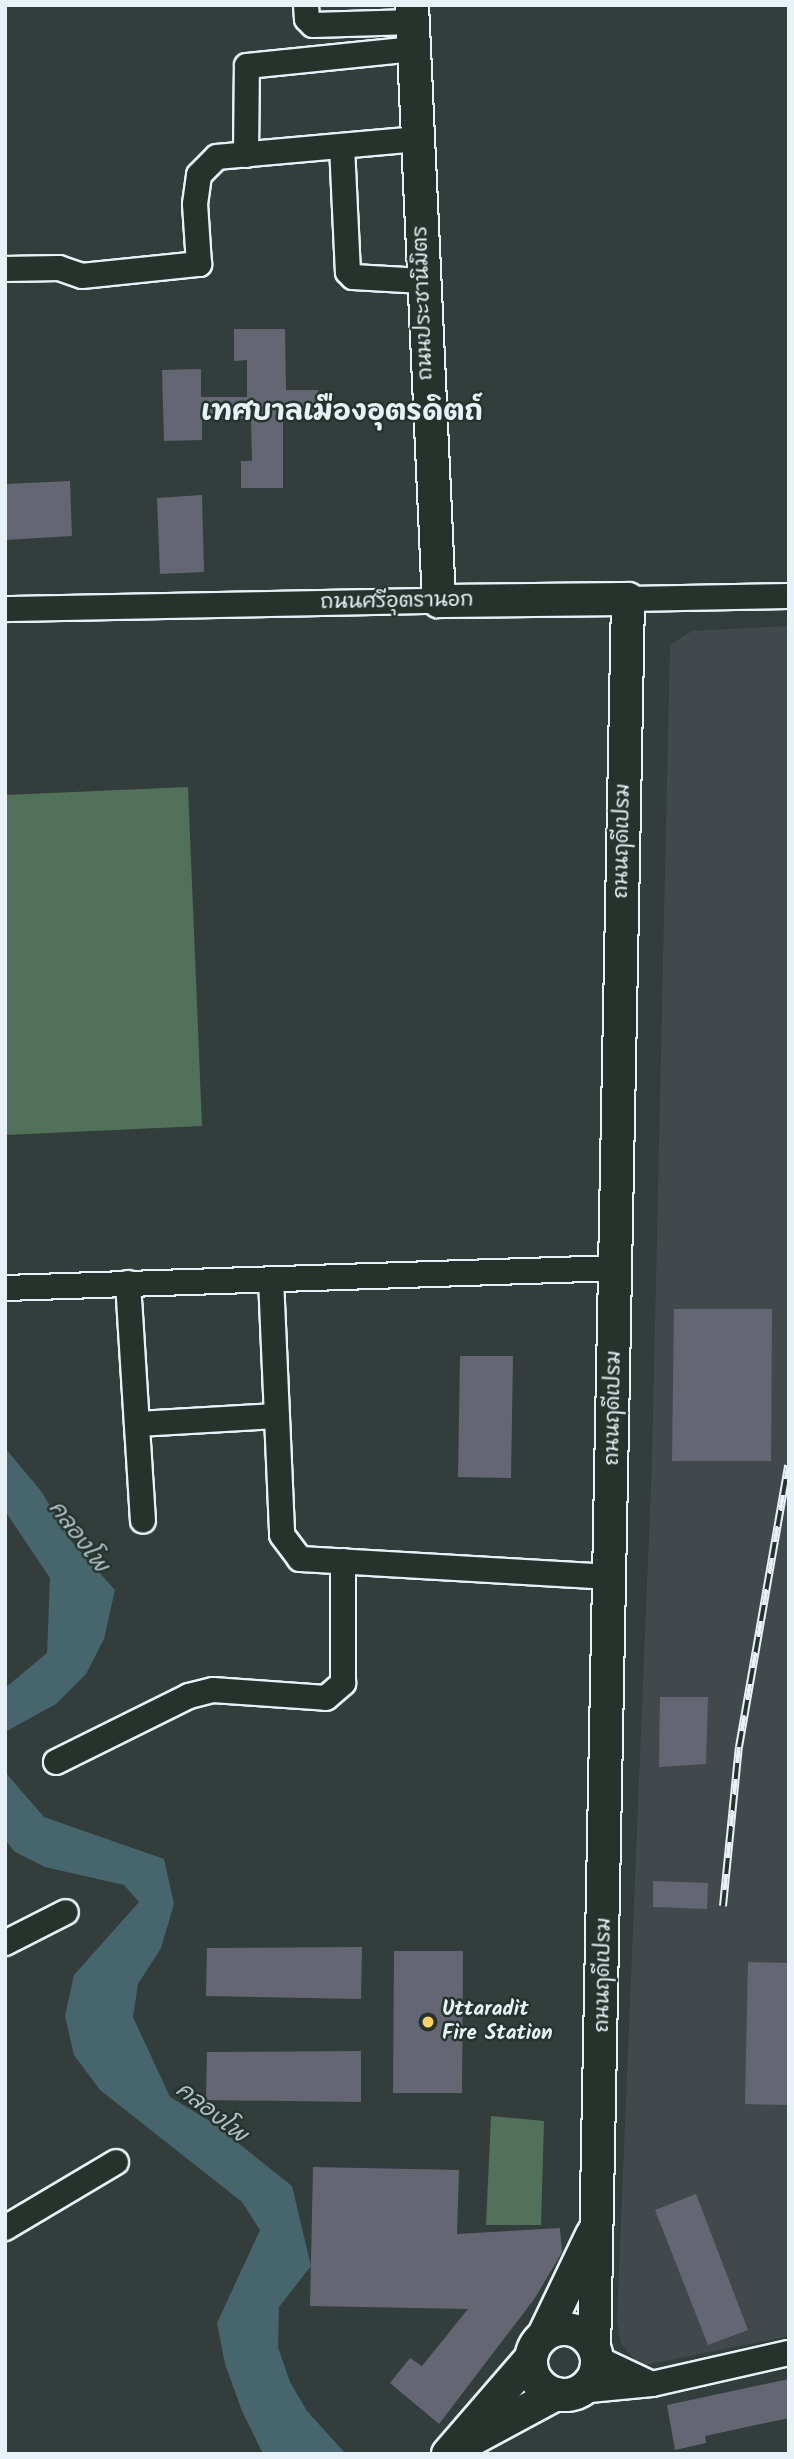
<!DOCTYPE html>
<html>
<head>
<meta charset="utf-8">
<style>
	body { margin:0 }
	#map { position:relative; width:794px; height:2459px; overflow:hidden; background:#333d3b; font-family:Kalam,"Playpen Sans Thai",sans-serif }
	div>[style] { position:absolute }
	.built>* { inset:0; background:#42494c }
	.green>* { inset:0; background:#52715a }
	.water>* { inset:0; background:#46656c }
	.building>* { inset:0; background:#656673 }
	.roads { filter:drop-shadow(2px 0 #e8f1f8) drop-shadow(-2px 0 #e8f1f8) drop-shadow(0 2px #e8f1f8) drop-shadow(0 -2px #e8f1f8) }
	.minor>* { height:24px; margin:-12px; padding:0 12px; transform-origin:12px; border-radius:12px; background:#26332d }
	.major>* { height:32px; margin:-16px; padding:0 16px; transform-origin:16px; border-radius:16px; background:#26332d }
	.major>.ring { margin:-16px; padding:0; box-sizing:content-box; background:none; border:32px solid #26332d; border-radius:50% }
	.rail>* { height:8px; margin-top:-4px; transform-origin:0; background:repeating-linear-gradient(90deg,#26332d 0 16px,#e8f1f8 0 32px); box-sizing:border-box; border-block:2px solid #e8f1f8 }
	.dots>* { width:19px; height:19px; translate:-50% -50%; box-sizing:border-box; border:4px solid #26332d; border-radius:50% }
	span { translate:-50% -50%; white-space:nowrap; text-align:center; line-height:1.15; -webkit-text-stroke:5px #26332d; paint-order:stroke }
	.street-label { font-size:21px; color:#e8f1f8 }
	.poi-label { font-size:21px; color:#e8f1f8; font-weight:700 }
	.left { translate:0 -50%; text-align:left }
	.water-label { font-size:23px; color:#afc0c7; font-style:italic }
	.district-label { font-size:28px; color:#e8f1f8; font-weight:700 }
	.frame { position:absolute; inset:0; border:7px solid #e8f1f8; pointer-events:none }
</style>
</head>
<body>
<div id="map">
	<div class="built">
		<i style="clip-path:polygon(789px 626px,789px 2336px,640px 2366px,621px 2344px,617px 2321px,652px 1461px,670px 645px,692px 631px)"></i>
	</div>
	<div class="green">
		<i style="clip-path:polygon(188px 787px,202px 1126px,5px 1135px,5px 795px)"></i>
		<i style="clip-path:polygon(491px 2116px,544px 2121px,541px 2225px,486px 2225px)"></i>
	</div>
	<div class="water">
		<i style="clip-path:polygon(5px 1448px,41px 1491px,72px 1542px,115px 1590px,104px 1639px,86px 1674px,56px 1704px,5px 1732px,5px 1688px,47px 1653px,50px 1578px,5px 1511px)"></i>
		<i style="clip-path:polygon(5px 1772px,44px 1817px,164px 1859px,174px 1904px,161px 1948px,138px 1984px,133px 2017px,170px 2097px,213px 2123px,292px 2186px,311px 2266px,279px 2307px,278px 2347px,290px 2382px,307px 2411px,346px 2454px,263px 2454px,242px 2411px,225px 2364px,217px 2323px,260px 2230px,242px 2202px,100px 2090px,74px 2055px,65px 2016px,74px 1975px,139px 1902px,124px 1885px,45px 1867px,15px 1852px,5px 1840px)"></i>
	</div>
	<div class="building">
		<i style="clip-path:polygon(234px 329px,285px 329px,286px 390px,318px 390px,319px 419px,283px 420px,283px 488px,241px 488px,241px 461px,252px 461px,251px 419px,202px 419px,202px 440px,164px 441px,162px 370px,201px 369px,201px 397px,247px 397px,247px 360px,234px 361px)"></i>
		<i style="clip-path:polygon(70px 481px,72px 536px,5px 540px,5px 484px)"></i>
		<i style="clip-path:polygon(202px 495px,204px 572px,160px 574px,157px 498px)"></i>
		<i style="clip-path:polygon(674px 1309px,772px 1309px,771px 1461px,672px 1461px)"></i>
		<i style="clip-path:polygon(460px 1356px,513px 1356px,511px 1478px,458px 1477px)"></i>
		<i style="clip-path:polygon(660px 1697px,708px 1697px,706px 1764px,659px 1767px)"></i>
		<i style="clip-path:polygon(653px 1881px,708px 1883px,707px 1909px,653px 1907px)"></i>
		<i style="clip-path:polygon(362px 1947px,361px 1999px,206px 1996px,207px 1948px)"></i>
		<i style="clip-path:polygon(394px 1951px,463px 1951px,462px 2093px,393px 2093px)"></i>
		<i style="clip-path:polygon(748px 1962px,789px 1963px,789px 2105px,745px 2104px)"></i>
		<i style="clip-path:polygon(361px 2051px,361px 2102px,206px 2100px,207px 2052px)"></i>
		<i style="clip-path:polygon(313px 2167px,459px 2170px,457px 2234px,560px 2228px,562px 2252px,535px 2298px,439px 2424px,390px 2383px,410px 2358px,422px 2366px,468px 2309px,310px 2306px)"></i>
		<i style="clip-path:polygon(696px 2194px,748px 2330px,708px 2345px,655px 2210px)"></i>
		<i style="clip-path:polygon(789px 2379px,789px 2418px,705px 2436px,706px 2443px,675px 2450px,667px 2405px)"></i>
	</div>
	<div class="roads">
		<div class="minor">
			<i style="left:306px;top:5px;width:14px;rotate:86deg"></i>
			<i style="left:307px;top:19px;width:8px;rotate:45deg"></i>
			<i style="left:313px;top:25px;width:100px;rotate:-1.7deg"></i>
			<i style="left:342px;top:146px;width:126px;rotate:87.3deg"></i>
			<i style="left:348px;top:272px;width:7px;rotate:45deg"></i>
			<i style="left:353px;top:277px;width:70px;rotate:3.3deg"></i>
			<i style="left:246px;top:155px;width:89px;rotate:-89.4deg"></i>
			<i style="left:247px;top:66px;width:168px;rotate:-5.8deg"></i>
			<i style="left:5px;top:269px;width:54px;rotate:-1.1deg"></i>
			<i style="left:59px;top:268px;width:24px;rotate:19deg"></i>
			<i style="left:82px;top:276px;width:118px;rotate:-5.9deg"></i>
			<i style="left:199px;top:264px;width:60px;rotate:-93.8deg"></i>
			<i style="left:195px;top:204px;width:29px;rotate:-82deg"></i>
			<i style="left:199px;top:175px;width:25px;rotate:-45deg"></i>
			<i style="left:217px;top:157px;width:201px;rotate:-5.1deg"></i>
			<i style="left:628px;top:599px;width:161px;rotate:-1.1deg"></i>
			<i style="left:5px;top:609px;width:434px;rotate:-1.1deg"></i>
			<i style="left:271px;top:1279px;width:256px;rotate:87.5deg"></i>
			<i style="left:282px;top:1535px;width:30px;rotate:53deg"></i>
			<i style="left:300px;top:1559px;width:312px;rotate:3.3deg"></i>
			<i style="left:128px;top:1283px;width:238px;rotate:86.4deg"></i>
			<i style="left:5px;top:1288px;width:611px;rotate:-1.87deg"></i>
			<i style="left:137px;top:1424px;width:140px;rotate:-3.3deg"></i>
			<i style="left:56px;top:1762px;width:148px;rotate:-26.4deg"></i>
			<i style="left:189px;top:1696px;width:25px;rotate:-14deg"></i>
			<i style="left:213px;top:1690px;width:113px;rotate:4deg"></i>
			<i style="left:326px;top:1698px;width:23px;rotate:-41deg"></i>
			<i style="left:343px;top:1683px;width:122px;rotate:-90deg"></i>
			<i style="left:5px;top:1943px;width:68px;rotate:-26.9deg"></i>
			<i style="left:5px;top:2228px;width:129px;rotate:-30.7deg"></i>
			<i style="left:597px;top:2358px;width:61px;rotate:25.3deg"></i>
			<i style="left:579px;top:2391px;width:73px;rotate:-5.5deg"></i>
			<i style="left:652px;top:2384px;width:140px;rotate:-12.8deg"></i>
		</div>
		<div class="major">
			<i style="left:412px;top:5px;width:597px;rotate:87.41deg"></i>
			<i style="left:439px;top:601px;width:189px;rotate:-0.6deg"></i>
			<i style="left:628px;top:599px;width:1749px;rotate:91.11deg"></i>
			<i class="ring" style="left:531px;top:2329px;width:34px;height:34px"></i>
			<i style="left:544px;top:2335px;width:111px;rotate:-64.4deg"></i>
			<i style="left:471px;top:2440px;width:97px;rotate:-28.4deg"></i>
			<i style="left:448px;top:2454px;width:127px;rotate:-49.2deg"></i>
		</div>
	</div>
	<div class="rail">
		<i style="left:723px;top:1906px;width:160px;rotate:-84.3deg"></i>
		<i style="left:739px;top:1747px;width:286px;rotate:-80.1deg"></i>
	</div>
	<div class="dots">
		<i style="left:428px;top:2022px;background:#ffd166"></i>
	</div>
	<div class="street-label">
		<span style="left:424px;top:303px;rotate:-92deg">ถนนประชานิมิตร</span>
		<span style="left:397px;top:602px;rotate:-1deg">ถนนศรีอุตรานอก</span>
		<span style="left:623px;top:841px;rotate:-89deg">ถนนฤดีเปรม</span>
		<span style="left:614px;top:1408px;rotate:-89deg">ถนนฤดีเปรม</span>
		<span style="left:604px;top:1975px;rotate:-89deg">ถนนฤดีเปรม</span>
	</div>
	<div class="poi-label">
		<span class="left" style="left:442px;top:2022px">Uttaradit<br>Fire Station</span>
	</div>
	<div class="water-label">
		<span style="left:78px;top:1537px;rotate:53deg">คลองโพ</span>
		<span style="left:211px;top:2113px;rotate:38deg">คลองโพ</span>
	</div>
	<div class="district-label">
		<span style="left:342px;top:413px">เทศบาลเมืองอุตรดิตถ์</span>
	</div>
	<div class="frame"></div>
</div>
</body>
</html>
